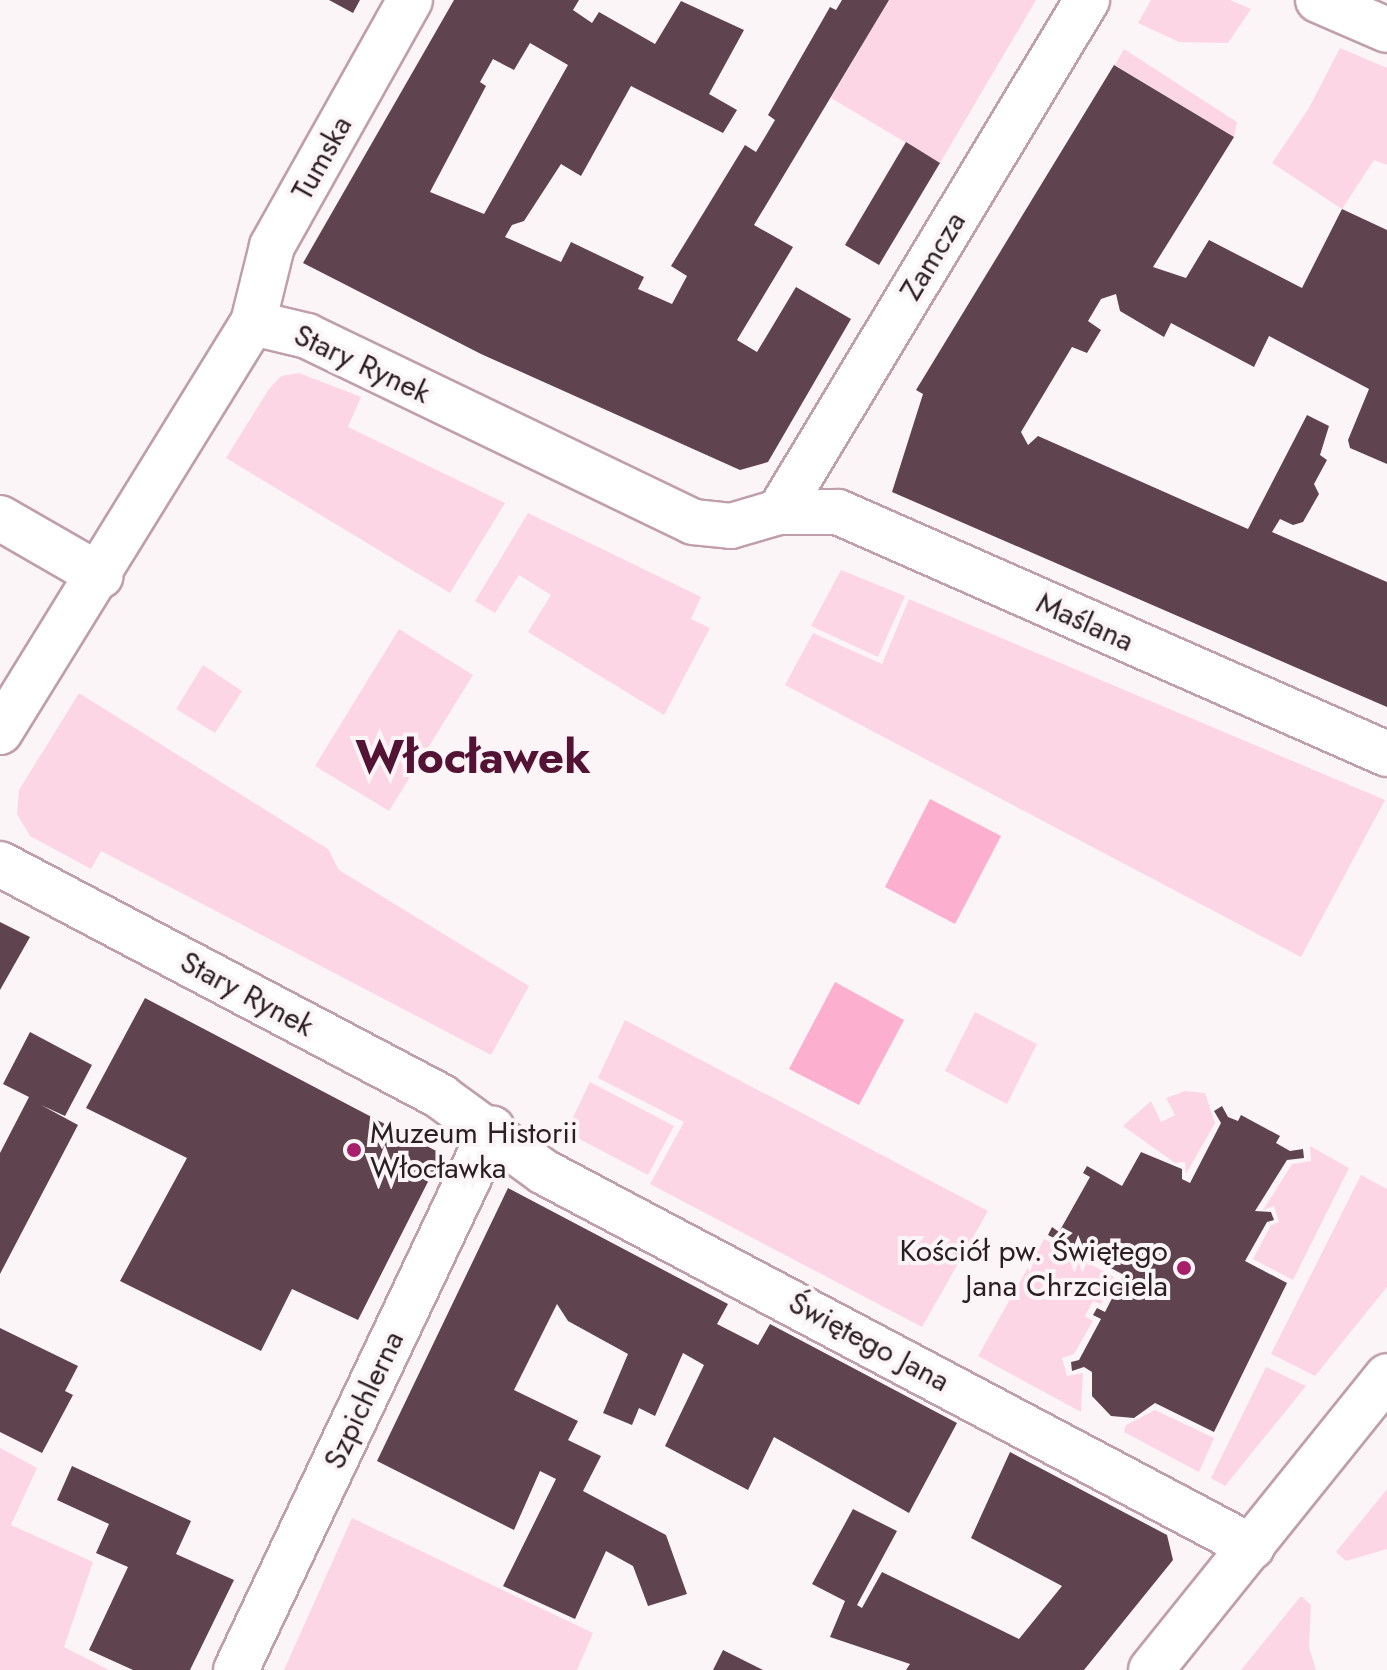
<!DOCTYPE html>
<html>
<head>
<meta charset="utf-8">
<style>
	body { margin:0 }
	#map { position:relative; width:1387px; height:1670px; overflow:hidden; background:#fcf5f8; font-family:Jost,sans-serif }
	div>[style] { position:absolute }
	.green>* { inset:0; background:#fdd6e5 }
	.water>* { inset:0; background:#fcafcf }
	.building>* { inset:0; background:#5f434e }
	.roads { filter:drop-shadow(2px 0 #bf9fab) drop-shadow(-2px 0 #bf9fab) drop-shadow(0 2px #bf9fab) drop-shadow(0 -2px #bf9fab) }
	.street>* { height:44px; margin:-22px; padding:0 22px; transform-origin:22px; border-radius:22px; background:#fff }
	.dots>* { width:22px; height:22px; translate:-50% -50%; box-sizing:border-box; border:4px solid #fcf5f8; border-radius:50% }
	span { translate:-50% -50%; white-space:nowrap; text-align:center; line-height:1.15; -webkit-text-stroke:8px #fcf5f8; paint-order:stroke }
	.street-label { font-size:30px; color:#2b1f23 }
	.poi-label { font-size:30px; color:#2b1f23 }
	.left { translate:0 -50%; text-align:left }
	.right { translate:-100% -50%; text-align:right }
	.town-label { font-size:46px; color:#531334; font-weight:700 }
</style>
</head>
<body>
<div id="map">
	<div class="green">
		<i style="clip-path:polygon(889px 0,1036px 0,940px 163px,831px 98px)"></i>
		<i style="clip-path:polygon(1151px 0,1230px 0,1251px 9px,1228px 43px,1179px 42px,1138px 23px)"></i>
		<i style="clip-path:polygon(1340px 48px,1387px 68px,1387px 165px,1374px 160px,1342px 209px,1272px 163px,1309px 108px)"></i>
		<i style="clip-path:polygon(1124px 49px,1237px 122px,1234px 137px,1115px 65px)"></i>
		<i style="clip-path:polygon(299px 373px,361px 397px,348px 427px,505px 503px,450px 593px,226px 458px,269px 389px,281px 376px)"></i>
		<i style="clip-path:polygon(528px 513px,701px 597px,691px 619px,710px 628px,664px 715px,528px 632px,551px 595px,519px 575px,495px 613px,475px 601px)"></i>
		<i style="clip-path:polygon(841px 570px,905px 596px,878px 657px,811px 626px)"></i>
		<i style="clip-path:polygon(909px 599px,1385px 800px,1301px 957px,785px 685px,813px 633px,882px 664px)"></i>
		<i style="clip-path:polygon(399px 629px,473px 675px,389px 811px,315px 766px)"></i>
		<i style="clip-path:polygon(203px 665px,242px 691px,215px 733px,176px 709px)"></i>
		<i style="clip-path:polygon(79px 693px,328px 849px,339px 870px,529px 986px,491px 1055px,101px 851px,91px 869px,30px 836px,17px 814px,19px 790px)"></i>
		<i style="clip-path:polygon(975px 1012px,1037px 1044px,1007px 1104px,945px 1071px)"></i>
		<i style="clip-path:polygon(625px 1020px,988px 1211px,922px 1327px,650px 1184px,684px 1122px,598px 1078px)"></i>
		<i style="clip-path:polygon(590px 1082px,674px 1126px,648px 1175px,566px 1132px)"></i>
		<i style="clip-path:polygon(1185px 1091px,1205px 1093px,1215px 1123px,1186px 1174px,1185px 1162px,1175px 1163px,1123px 1126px,1151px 1101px,1161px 1122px,1175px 1115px,1166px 1098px)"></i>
		<i style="clip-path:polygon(1310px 1146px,1349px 1168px,1293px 1280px,1253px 1259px,1271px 1225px,1279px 1222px,1274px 1206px,1263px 1210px,1292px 1164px,1311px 1161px)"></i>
		<i style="clip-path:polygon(1361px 1175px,1387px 1189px,1387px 1287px,1315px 1376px,1271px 1354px)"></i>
		<i style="clip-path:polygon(1044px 1239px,1114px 1277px,1101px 1304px,1093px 1301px,1085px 1316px,1093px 1321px,1074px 1354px,1062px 1358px,1067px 1376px,1083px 1373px,1081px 1412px,978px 1356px)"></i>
		<i style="clip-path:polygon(1266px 1367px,1306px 1386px,1225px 1486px,1211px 1478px)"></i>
		<i style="clip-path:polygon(1155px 1410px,1214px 1438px,1199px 1472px,1124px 1432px,1126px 1425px)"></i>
		<i style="clip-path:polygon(0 1448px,37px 1468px,11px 1525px,93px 1562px,64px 1647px,109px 1670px,0 1670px)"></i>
		<i style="clip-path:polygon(1387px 1489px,1387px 1549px,1346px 1561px,1336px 1552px)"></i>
		<i style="clip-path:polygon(352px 1518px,593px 1633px,577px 1670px,284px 1670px)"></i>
		<i style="clip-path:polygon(1301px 1596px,1311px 1605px,1309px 1647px,1316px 1670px,1241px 1670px)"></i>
	</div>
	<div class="water">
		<i style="clip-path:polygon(930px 799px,1001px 836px,955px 924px,885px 887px)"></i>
		<i style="clip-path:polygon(835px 982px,904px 1020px,859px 1105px,789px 1069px)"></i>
	</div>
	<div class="building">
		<i style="clip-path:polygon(329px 0,360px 0,353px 13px)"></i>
		<i style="clip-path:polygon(evenodd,454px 0,579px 0,573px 10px,592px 23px,599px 12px,655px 44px,681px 1px,744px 30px,709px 94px,737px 110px,723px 133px,631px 86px,581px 176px,561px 164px,524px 221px,512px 225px,505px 237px,561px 262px,571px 242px,644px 277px,638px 289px,672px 304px,687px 276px,671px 266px,745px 145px,756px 152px,775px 120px,768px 115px,830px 7px,836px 10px,842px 0,889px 0,754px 225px,793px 247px,737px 340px,757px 352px,796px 287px,851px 319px,768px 462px,740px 470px,481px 354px,303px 263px,454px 0,530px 43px,568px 65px,484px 214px,430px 192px,486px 86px,480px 82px,493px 59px,514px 70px,530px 43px)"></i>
		<i style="clip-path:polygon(1114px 65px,1234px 137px,1153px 267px,1186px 278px,1209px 240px,1302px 288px,1342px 209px,1387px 230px,1387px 464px,1350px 448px,1348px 440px,1369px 389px,1269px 336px,1254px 367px,1171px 323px,1164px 337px,1120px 311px,1116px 294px,1101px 299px,1088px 321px,1101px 330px,1087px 353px,1072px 347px,1021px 432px,1028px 445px,1038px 436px,1248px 529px,1307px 415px,1329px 426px,1320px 455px,1327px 460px,1314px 484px,1319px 494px,1303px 522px,1293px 525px,1280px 519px,1272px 532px,1387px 582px,1387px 707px,892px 492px,923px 394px,916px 390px)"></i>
		<i style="clip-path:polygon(906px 142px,940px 163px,879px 265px,845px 245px)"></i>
		<i style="clip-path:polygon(0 922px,30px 937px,0 990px)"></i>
		<i style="clip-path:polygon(145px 998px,442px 1154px,358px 1320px,292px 1289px,261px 1351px,120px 1281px,187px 1158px,86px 1108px)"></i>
		<i style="clip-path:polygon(30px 1032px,92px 1065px,65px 1116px,41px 1105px,78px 1125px,0 1274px,0 1153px,29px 1097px,3px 1084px)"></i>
		<i style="clip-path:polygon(1222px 1106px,1228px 1117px,1238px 1121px,1241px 1115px,1280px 1136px,1276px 1143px,1290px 1151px,1303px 1149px,1304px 1158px,1287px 1160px,1255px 1211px,1271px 1212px,1274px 1220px,1267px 1222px,1245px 1261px,1287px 1283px,1214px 1432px,1155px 1403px,1134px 1418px,1111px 1416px,1092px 1396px,1092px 1372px,1084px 1367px,1072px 1371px,1071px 1362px,1079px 1360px,1101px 1319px,1093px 1315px,1097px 1308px,1105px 1312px,1124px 1275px,1048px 1235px,1052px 1227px,1059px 1232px,1090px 1177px,1083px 1173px,1087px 1166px,1122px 1186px,1141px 1152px,1182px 1169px,1182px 1179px,1190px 1183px,1221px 1123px,1214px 1111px)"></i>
		<i style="clip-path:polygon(508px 1188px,728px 1304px,717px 1324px,758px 1345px,770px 1324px,957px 1423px,909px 1513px,774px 1437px,748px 1490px,665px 1446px,704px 1365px,683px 1353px,655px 1416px,639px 1408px,632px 1425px,603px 1413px,628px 1354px,568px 1321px,557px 1304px,514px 1390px,578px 1421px,568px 1440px,601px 1456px,583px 1491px,666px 1535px,687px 1594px,648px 1606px,633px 1566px,606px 1551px,575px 1619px,503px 1586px,556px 1479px,540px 1471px,514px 1530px,377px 1461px)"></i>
		<i style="clip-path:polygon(0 1328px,78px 1366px,65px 1391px,73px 1395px,42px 1453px,0 1432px)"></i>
		<i style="clip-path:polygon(1010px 1452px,1167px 1535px,1173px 1560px,1084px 1670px,906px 1670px,910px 1664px,830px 1637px,845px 1601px,812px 1584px,853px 1509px,897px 1531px,857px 1605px,862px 1608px,882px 1572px,1019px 1639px,1062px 1586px,971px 1538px)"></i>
		<i style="clip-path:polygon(72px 1466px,191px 1521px,176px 1554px,234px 1580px,190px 1670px,133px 1670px,89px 1650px,128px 1567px,96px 1553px,109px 1524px,57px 1500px)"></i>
		<i style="clip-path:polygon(723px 1650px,763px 1670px,713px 1670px)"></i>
	</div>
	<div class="roads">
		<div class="street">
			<i style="left:1318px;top:0;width:75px;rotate:23.5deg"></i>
			<i style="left:253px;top:323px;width:56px;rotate:13.5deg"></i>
			<i style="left:307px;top:336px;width:428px;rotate:25.7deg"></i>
			<i style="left:693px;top:522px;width:38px;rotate:6deg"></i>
			<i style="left:731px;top:526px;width:50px;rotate:-16.3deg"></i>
			<i style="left:779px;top:512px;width:59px"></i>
			<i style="left:838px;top:512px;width:600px;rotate:23.79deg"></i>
			<i style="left:779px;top:512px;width:598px;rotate:-58.97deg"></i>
			<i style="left:0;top:518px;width:116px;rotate:29.9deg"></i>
			<i style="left:0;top:732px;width:481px;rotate:-58.3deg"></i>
			<i style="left:253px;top:323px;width:79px;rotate:-76.1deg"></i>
			<i style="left:272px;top:246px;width:282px;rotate:-60.7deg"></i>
			<i style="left:0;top:864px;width:499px;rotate:27.8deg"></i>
			<i style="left:441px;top:1097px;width:127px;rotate:36.1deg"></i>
			<i style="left:544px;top:1172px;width:801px;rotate:27.91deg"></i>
			<i style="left:236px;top:1670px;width:599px;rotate:-64.68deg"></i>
			<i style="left:1151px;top:1670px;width:377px;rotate:-51.2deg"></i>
		</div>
	</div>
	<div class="dots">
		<i style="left:354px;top:1150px;background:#a72069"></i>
		<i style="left:1184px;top:1268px;background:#a72069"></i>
	</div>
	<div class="street-label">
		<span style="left:322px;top:158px;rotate:-61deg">Tumska</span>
		<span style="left:933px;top:256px;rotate:-59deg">Zamcza</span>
		<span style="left:362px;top:364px;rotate:25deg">Stary Rynek</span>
		<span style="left:1085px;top:622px;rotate:24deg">Maślana</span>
		<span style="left:247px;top:994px;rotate:28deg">Stary Rynek</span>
		<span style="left:869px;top:1342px;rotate:28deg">Świętego Jana</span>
		<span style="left:364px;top:1400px;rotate:-65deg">Szpichlerna</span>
	</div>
	<div class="poi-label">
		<span class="left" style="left:370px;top:1150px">Muzeum Historii<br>Włocławka</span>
		<span class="right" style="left:1168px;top:1268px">Kościół pw. Świętego<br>Jana Chrzciciela</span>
	</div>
	<div class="town-label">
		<span style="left:473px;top:757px">Włocławek</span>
	</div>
</div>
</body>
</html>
